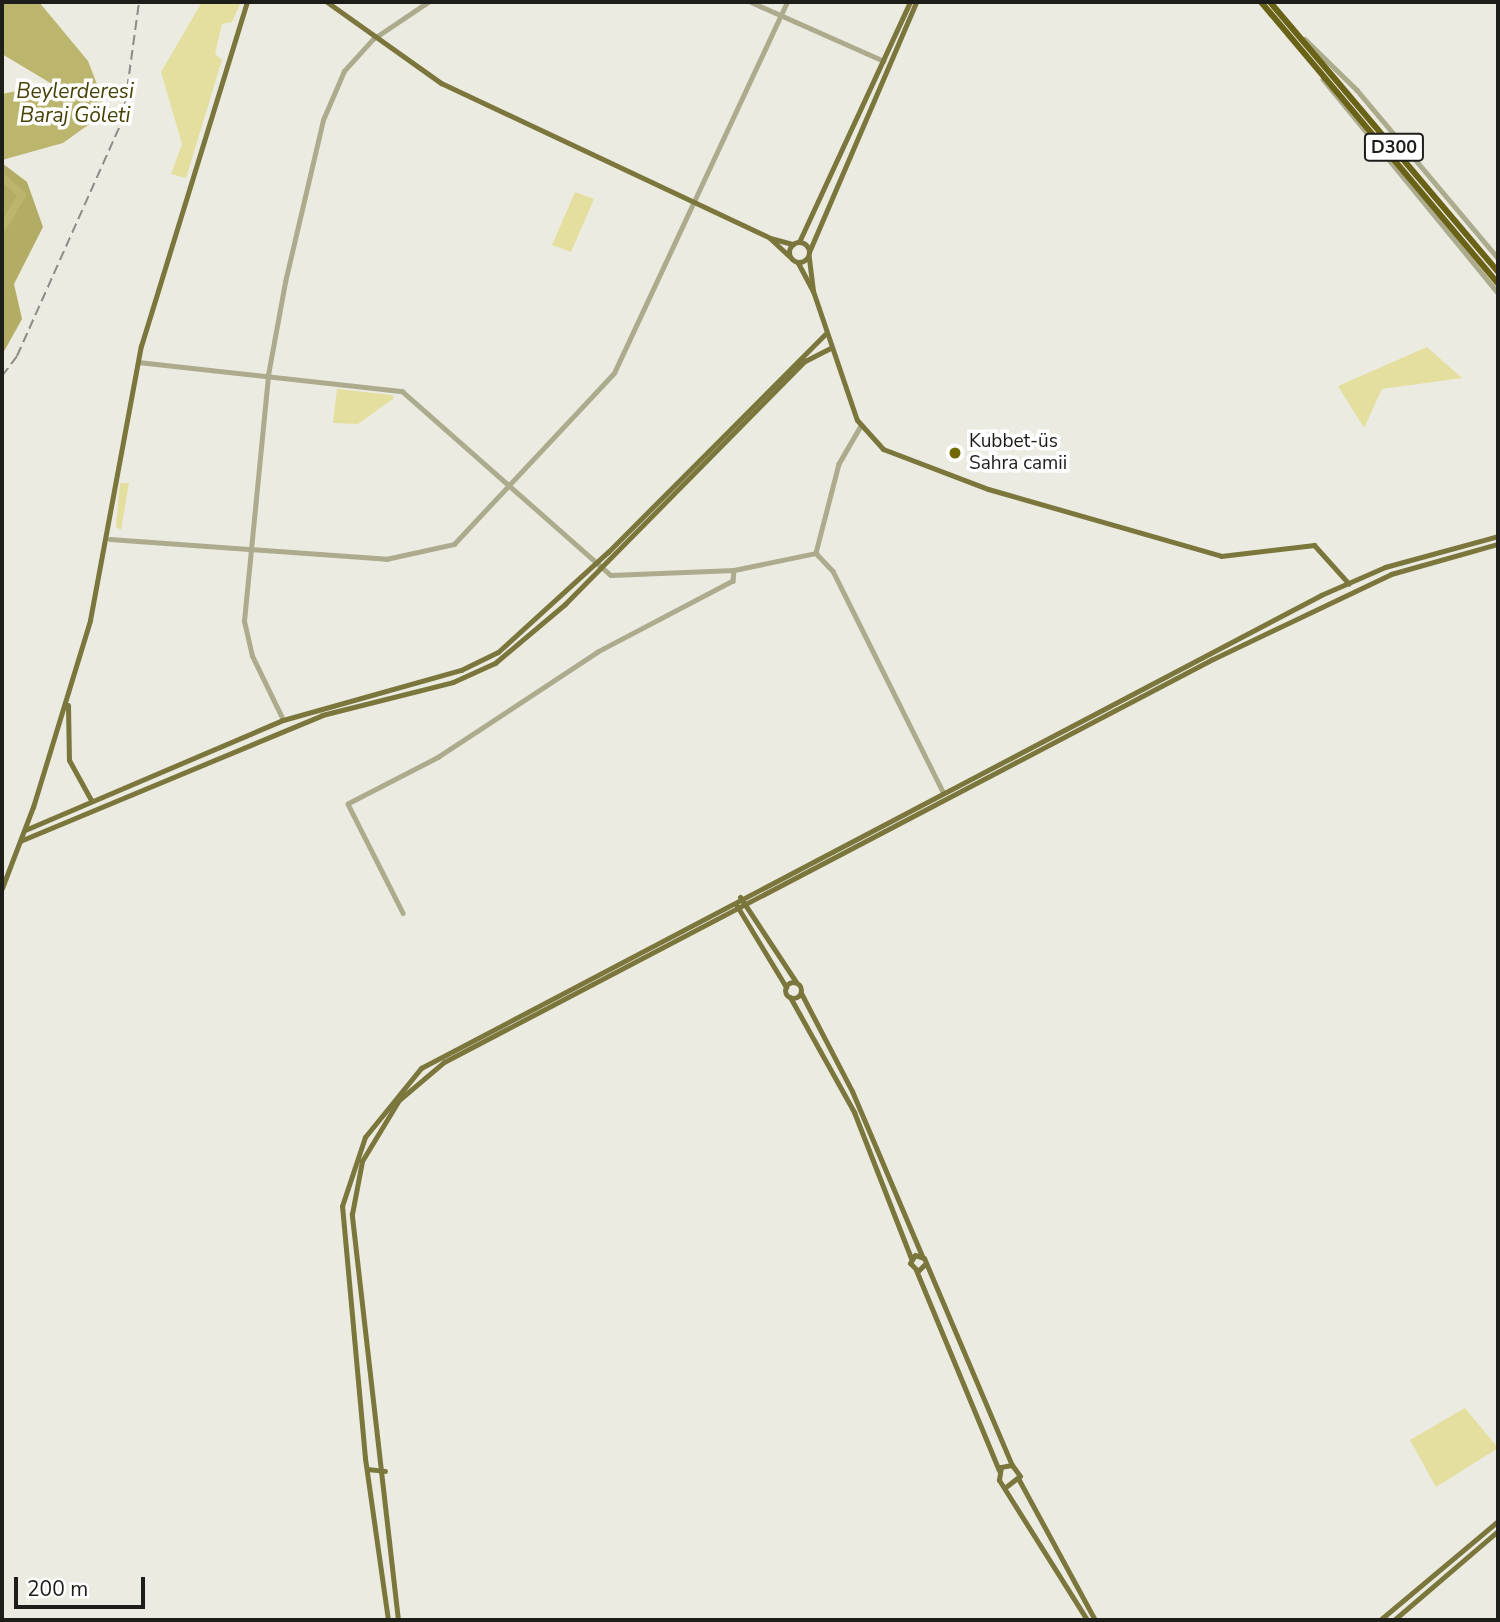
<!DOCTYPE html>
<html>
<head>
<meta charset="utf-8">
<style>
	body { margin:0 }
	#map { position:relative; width:1500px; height:1622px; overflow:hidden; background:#ebebe1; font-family:"Nunito Sans",sans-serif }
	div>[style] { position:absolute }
	.green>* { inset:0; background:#e4df9e }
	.forest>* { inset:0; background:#b3ac65 }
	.water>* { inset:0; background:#bbb56d }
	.river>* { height:8px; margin:-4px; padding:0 4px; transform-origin:4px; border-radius:4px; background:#bbb56d }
	.minor>* { height:4.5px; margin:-2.25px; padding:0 2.25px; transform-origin:2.25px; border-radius:2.25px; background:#adab8d }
	.major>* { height:5px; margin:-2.5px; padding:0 2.5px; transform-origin:2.5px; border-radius:2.5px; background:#7b763c }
	.major>.ring { margin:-2.5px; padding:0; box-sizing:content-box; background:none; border:5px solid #7b763c; border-radius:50% }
	.highway>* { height:6px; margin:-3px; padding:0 3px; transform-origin:3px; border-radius:3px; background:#6a6317 }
	.rail>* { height:2px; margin-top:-1px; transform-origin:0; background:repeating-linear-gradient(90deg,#8c8c85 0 10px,transparent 0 15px) }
	.dots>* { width:19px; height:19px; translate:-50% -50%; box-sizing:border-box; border:4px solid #fff; border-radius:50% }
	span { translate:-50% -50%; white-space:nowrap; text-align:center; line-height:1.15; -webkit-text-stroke:7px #fff; paint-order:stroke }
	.shield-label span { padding:2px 5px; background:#fff; border:2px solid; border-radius:5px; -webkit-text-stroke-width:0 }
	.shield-label { font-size:18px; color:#1d1d1a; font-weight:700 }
	.poi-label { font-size:19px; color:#1d1d1a }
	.left { translate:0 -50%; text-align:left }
	.water-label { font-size:21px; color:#474207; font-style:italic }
	.frame { position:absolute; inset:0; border:4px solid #1d1d1a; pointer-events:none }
	.scale { position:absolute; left:14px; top:1577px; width:131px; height:32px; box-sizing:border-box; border:4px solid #1d1d1a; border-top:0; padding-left:9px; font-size:21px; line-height:24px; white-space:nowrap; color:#1d1d1a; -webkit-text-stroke:5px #fff; paint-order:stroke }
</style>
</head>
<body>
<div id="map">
	<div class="green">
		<i style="clip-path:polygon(202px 2px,241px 2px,232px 22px,222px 24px,215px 54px,222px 60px,186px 178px,171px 174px,182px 144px,161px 72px)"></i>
		<i style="clip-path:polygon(575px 192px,594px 199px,571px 252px,552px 245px)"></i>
		<i style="clip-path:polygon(1427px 347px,1462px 378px,1382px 389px,1364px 428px,1338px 386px)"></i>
		<i style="clip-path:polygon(337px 389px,392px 395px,394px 398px,358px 424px,333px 423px)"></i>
		<i style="clip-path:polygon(120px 483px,129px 483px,121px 530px,116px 527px)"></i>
		<i style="clip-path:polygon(1465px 1408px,1498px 1448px,1436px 1487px,1410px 1440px)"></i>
	</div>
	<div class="forest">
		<i style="clip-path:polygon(2px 163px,27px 182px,43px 227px,14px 284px,22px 319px,2px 355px)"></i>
	</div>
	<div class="water">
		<i style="clip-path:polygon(2px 2px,39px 2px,88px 61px,103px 100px,102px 115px,63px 143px,2px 160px,2px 94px,52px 84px,2px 54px)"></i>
	</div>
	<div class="river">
		<i style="left:2px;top:177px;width:27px;rotate:42deg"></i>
		<i style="left:22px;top:195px;width:39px;rotate:121deg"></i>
	</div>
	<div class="minor">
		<i style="left:751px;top:2px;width:145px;rotate:23.9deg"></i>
		<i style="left:1305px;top:39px;width:73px;rotate:44.4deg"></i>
		<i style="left:1357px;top:90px;width:219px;rotate:50deg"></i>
		<i style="left:1323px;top:79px;width:276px;rotate:50.7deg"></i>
		<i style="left:138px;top:362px;width:266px;rotate:6.3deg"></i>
		<i style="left:402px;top:391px;width:278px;rotate:41.4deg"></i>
		<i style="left:611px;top:575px;width:123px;rotate:-2.3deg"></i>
		<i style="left:734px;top:570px;width:11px;rotate:95deg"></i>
		<i style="left:733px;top:581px;width:153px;rotate:152.3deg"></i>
		<i style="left:598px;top:652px;width:191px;rotate:146.6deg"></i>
		<i style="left:439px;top:757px;width:102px;rotate:152.7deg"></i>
		<i style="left:348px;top:804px;width:122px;rotate:63.2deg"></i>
		<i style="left:861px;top:426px;width:44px;rotate:120.1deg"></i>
		<i style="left:839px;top:464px;width:92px;rotate:104.5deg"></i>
		<i style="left:816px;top:553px;width:25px;rotate:47deg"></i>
		<i style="left:833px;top:571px;width:247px;rotate:63.5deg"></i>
		<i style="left:110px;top:539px;width:277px;rotate:4.1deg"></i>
		<i style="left:386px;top:559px;width:70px;rotate:-12.4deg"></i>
		<i style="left:454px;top:544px;width:234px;rotate:-46.9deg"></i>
		<i style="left:614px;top:373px;width:409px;rotate:-65deg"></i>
		<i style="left:734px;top:570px;width:84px;rotate:-11.7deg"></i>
		<i style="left:283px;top:720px;width:71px;rotate:-115.8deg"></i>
		<i style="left:252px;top:656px;width:36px;rotate:-103deg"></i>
		<i style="left:244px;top:621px;width:247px;rotate:-84.4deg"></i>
		<i style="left:268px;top:375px;width:95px;rotate:-79.6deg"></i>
		<i style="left:285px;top:282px;width:166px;rotate:-76.8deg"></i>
		<i style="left:323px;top:120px;width:53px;rotate:-66.8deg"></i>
		<i style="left:344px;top:71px;width:43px;rotate:-47.8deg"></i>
		<i style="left:373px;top:39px;width:66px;rotate:-33.9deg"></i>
	</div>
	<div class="major">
		<i style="left:327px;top:2px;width:140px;rotate:35.4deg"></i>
		<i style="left:441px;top:83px;width:364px;rotate:25.2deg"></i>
		<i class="ring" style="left:789px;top:242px;width:15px;height:15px"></i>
		<i style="left:799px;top:242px;width:264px;rotate:-65.2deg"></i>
		<i style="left:809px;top:252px;width:272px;rotate:-66.8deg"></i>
		<i style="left:789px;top:256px;width:26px;rotate:-137deg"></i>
		<i style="left:770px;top:238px;width:24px;rotate:15deg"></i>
		<i style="left:798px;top:263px;width:32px;rotate:62deg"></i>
		<i style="left:813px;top:291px;width:35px;rotate:-97deg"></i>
		<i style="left:813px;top:291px;width:136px;rotate:71.2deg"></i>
		<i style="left:857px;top:420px;width:39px;rotate:48deg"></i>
		<i style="left:883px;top:449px;width:112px;rotate:20.9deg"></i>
		<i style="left:988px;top:489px;width:242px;rotate:16deg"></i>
		<i style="left:1221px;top:556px;width:94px;rotate:-6.7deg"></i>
		<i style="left:1314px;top:545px;width:52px;rotate:48.1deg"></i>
		<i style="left:68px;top:705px;width:55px;rotate:89deg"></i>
		<i style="left:69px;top:760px;width:46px;rotate:61.2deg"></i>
		<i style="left:25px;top:830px;width:280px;rotate:-23.1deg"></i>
		<i style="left:283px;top:720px;width:185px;rotate:-15.7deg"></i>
		<i style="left:461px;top:670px;width:41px;rotate:-25.9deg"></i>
		<i style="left:498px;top:652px;width:149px;rotate:-42.3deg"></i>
		<i style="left:608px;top:552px;width:308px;rotate:-45.1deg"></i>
		<i style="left:20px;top:841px;width:327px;rotate:-22.6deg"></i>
		<i style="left:322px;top:715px;width:135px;rotate:-14.1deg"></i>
		<i style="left:453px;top:682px;width:46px;rotate:-24.3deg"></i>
		<i style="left:495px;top:663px;width:92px;rotate:-40.1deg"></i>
		<i style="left:565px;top:604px;width:342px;rotate:-45.4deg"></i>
		<i style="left:805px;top:361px;width:28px;rotate:-27deg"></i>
		<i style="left:2px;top:888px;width:87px;rotate:-69.1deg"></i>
		<i style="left:33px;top:807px;width:195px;rotate:-73deg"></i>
		<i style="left:90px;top:620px;width:279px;rotate:-79.5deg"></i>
		<i style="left:141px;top:346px;width:360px;rotate:-72.9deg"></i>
		<i style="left:740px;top:897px;width:102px;rotate:56.6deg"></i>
		<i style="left:737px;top:906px;width:95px;rotate:58.8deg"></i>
		<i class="ring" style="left:785px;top:982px;width:11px;height:11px"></i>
		<i style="left:801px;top:993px;width:110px;rotate:62.5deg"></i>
		<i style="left:852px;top:1091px;width:179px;rotate:67deg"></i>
		<i style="left:790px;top:997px;width:132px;rotate:60.9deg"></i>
		<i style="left:854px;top:1112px;width:157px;rotate:68.7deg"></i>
		<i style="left:925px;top:1264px;width:10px;rotate:135deg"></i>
		<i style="left:918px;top:1271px;width:11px;rotate:-135deg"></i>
		<i style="left:910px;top:1263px;width:9px;rotate:-58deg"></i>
		<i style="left:915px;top:1255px;width:9px;rotate:18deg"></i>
		<i style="left:924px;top:1258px;width:225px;rotate:67deg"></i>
		<i style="left:916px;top:1270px;width:217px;rotate:67.5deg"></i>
		<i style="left:367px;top:1469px;width:18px;rotate:6deg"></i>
		<i style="left:1019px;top:1480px;width:159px;rotate:61.5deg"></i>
		<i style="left:1007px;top:1486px;width:16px;rotate:-38deg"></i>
		<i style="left:1020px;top:1476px;width:14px;rotate:-126deg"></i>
		<i style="left:1012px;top:1465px;width:11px;rotate:170deg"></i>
		<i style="left:1001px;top:1467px;width:13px;rotate:99deg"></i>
		<i style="left:999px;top:1480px;width:165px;rotate:57.8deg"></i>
		<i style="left:388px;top:1620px;width:164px;rotate:-98.1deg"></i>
		<i style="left:365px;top:1458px;width:253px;rotate:-95.2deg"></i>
		<i style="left:342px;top:1206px;width:73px;rotate:-71.6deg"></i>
		<i style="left:365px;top:1137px;width:89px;rotate:-50.9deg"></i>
		<i style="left:421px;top:1068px;width:1017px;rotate:-27.72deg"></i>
		<i style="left:1321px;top:595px;width:70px;rotate:-23.6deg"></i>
		<i style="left:1385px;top:567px;width:117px;rotate:-15.3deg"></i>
		<i style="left:398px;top:1620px;width:409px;rotate:-96.5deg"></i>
		<i style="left:352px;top:1214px;width:54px;rotate:-79.3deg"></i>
		<i style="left:362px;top:1161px;width:71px;rotate:-58.8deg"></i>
		<i style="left:399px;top:1100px;width:59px;rotate:-40.2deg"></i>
		<i style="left:444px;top:1062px;width:868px;rotate:-27.66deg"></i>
		<i style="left:1213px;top:659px;width:197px;rotate:-25.5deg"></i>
		<i style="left:1391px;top:574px;width:111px;rotate:-15.7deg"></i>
		<i style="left:1380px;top:1620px;width:154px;rotate:-40deg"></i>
		<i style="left:1394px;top:1620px;width:137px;rotate:-40.6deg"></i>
	</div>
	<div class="highway">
		<i style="left:1261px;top:2px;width:368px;rotate:49.9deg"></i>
		<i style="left:1270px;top:2px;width:353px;rotate:49.8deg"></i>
	</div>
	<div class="rail">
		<i style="left:2px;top:376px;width:25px;rotate:-53deg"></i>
		<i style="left:17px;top:356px;width:260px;rotate:-65.9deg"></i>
		<i style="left:123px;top:119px;width:118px;rotate:-82.2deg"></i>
	</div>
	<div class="dots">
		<i style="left:955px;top:453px;background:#726901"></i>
	</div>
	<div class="shield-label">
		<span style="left:1394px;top:147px">D300</span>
	</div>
	<div class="poi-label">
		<span class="left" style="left:969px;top:453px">Kubbet-üs<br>Sahra camii</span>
	</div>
	<div class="water-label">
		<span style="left:75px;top:103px">Beylerderesi<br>Baraj Göleti</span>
	</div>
	<div class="frame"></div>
	<div class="scale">200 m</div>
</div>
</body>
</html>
